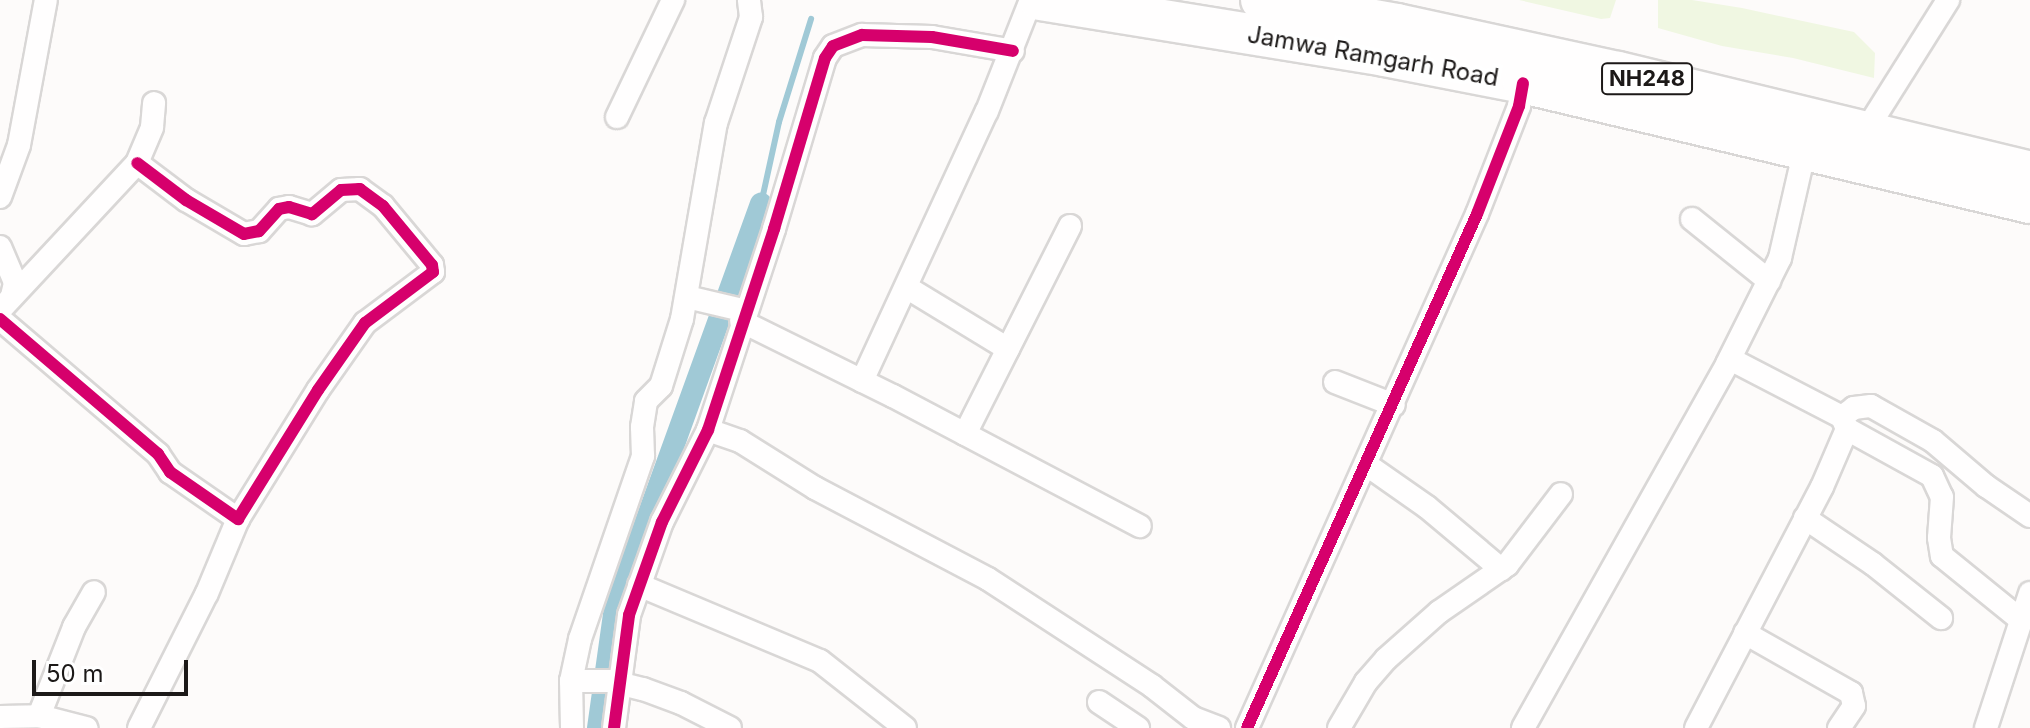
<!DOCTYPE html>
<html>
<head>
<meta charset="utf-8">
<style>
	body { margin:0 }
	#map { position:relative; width:2030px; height:728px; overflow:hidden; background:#fdfbfa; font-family:Inter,sans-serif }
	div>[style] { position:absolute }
	.green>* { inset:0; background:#f0f7e2 }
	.stream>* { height:6px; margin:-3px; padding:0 3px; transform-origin:3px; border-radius:3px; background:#a0c9d6 }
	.canal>* { height:22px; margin:-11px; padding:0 11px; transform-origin:11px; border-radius:11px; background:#a0c9d6 }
	.roads { filter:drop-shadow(2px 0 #d9d7d6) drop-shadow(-2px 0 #d9d7d6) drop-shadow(0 2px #d9d7d6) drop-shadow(0 -2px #d9d7d6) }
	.street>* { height:22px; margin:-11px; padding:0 11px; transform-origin:11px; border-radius:11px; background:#fffefe }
	.highway>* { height:40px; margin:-20px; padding:0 20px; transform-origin:20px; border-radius:20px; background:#fffefe }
	.cycleway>* { height:12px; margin:-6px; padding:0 6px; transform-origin:6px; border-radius:6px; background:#d6006c }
	span { translate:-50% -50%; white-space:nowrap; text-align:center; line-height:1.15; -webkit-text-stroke:8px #fff; paint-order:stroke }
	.shield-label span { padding:2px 6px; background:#fff; border:2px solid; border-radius:6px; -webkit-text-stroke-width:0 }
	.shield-label { font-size:22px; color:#1c1918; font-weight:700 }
	.street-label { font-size:24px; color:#1c1918 }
	.scale { position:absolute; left:32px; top:660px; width:156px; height:36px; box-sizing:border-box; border:4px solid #1c1918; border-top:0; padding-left:10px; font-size:24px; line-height:28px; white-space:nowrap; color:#1c1918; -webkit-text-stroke:6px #fff; paint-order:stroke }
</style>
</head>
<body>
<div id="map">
	<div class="green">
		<i style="clip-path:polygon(1519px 0,1616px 0,1610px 18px,1601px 19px)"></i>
		<i style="clip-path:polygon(1658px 0,1692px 0,1742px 8px,1854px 32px,1875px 53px,1874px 78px,1793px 58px,1722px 46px,1658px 28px)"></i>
	</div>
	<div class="stream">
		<i style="left:761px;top:204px;width:84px;rotate:-77.6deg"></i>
		<i style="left:779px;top:122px;width:108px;rotate:-72.7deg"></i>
	</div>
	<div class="canal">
		<i style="left:598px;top:728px;width:122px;rotate:-82deg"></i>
		<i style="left:615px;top:607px;width:429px;rotate:-70.1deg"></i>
	</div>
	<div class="roads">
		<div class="street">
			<i style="left:617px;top:117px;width:130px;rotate:-64.4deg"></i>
			<i style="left:1865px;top:132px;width:156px;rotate:-57.8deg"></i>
			<i style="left:0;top:197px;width:55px;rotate:-69.9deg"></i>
			<i style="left:19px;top:145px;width:147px;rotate:-79.5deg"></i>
			<i style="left:1692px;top:219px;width:99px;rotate:38.8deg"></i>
			<i style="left:0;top:247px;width:39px;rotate:67deg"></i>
			<i style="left:15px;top:283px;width:13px;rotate:103deg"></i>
			<i style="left:908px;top:288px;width:117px;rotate:31.4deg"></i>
			<i style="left:687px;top:297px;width:61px;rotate:13.3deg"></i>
			<i style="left:0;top:310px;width:201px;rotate:-47deg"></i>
			<i style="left:137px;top:163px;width:39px;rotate:-67deg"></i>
			<i style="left:152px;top:127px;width:24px;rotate:-85deg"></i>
			<i style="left:0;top:319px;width:208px;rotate:40.5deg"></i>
			<i style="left:158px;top:454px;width:22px;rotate:56deg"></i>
			<i style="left:170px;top:472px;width:83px;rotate:34.7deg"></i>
			<i style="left:238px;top:519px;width:152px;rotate:-58.2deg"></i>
			<i style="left:318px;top:390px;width:82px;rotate:-55deg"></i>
			<i style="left:365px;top:323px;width:85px;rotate:-36.9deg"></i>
			<i style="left:433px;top:272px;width:7px;rotate:-98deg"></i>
			<i style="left:432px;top:265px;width:77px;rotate:-129.7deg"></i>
			<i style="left:383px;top:206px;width:29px;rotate:-144deg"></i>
			<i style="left:360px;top:189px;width:19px;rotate:177deg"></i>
			<i style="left:341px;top:190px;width:38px;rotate:140deg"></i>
			<i style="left:312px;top:214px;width:24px;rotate:-163deg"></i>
			<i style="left:289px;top:207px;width:10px;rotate:169deg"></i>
			<i style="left:279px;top:209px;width:30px;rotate:132deg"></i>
			<i style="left:259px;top:231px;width:15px;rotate:169deg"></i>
			<i style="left:244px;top:234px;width:67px;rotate:-149.6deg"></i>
			<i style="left:186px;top:200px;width:61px;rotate:-142.9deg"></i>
			<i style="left:741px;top:321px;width:169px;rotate:26.3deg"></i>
			<i style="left:893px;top:396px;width:279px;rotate:27.8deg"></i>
			<i style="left:862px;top:381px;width:298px;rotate:-65.2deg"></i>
			<i style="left:987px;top:111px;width:119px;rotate:-68.4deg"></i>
			<i style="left:1335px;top:382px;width:63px;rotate:21.3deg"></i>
			<i style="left:1842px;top:417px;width:15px;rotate:-37deg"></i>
			<i style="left:1854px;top:408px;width:17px;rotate:-7deg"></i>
			<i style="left:1871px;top:406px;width:71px;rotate:29.4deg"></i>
			<i style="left:1933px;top:441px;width:70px;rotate:40.3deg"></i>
			<i style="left:1986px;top:486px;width:53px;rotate:34.3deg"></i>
			<i style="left:1847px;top:429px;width:97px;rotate:28.9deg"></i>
			<i style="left:1932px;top:476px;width:23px;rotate:65deg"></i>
			<i style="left:1942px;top:497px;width:41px;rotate:94.2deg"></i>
			<i style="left:1939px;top:538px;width:18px;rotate:81deg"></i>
			<i style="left:1942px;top:556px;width:102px;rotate:39deg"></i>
			<i style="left:708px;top:430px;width:34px;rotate:19deg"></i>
			<i style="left:740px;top:441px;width:89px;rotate:32.1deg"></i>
			<i style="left:815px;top:488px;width:195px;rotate:27.7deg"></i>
			<i style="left:988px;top:579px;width:196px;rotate:33.1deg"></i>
			<i style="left:1152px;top:686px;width:52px;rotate:38deg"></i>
			<i style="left:1193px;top:718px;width:28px;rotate:21deg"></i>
			<i style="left:965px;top:434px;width:233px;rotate:-63.2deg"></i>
			<i style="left:1367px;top:465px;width:73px;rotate:35deg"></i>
			<i style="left:1427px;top:507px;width:97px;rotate:40deg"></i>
			<i style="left:1805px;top:518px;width:82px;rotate:34.1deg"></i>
			<i style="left:1873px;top:564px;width:87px;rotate:38.5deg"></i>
			<i style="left:639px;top:585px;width:196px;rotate:22.8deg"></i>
			<i style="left:820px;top:661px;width:108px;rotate:38.2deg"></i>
			<i style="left:1745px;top:633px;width:122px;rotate:29.5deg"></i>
			<i style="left:1851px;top:693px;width:13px;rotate:77deg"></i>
			<i style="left:1854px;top:706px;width:27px;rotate:124deg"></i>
			<i style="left:571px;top:681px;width:39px"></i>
			<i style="left:610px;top:681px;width:34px;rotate:14deg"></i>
			<i style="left:643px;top:689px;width:40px;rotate:20.2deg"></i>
			<i style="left:681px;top:703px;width:55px;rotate:27deg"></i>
			<i style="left:1099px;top:702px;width:47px;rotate:33.7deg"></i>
			<i style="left:39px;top:716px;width:96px;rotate:-68.5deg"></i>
			<i style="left:74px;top:627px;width:40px;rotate:-60.3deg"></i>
			<i style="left:0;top:717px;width:39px;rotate:-1deg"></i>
			<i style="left:39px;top:716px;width:49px;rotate:14.3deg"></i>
			<i style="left:139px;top:728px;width:151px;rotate:-63.3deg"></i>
			<i style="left:207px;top:593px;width:80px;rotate:-67.3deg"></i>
			<i style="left:572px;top:728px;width:47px;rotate:-91.2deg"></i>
			<i style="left:571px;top:681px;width:43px;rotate:-77.9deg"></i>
			<i style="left:580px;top:639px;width:194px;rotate:-71deg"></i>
			<i style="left:643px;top:456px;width:29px;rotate:-92deg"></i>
			<i style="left:642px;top:427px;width:26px;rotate:-81deg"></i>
			<i style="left:646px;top:401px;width:21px;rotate:-45deg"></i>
			<i style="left:661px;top:386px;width:70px;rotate:-72.6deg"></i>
			<i style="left:682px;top:319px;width:199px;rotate:-80.2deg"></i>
			<i style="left:716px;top:123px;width:112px;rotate:-71.7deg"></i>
			<i style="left:751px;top:17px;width:17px;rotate:-97deg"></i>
			<i style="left:614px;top:728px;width:114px;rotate:-82.4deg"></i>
			<i style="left:629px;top:615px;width:99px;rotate:-70.5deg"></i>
			<i style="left:662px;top:522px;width:103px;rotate:-63.4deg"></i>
			<i style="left:708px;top:430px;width:212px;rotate:-71.8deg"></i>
			<i style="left:774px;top:229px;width:178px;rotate:-73.4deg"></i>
			<i style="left:825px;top:58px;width:14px;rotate:-56deg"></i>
			<i style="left:833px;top:46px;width:31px;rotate:-21deg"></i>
			<i style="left:862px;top:35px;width:70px;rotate:1.6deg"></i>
			<i style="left:932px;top:37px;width:82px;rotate:9.8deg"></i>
			<i style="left:1247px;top:728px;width:563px;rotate:-65.89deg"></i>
			<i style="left:1477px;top:214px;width:116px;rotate:-68.7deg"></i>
			<i style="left:1519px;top:106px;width:23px;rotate:-80deg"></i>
			<i style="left:1339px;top:728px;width:53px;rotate:-59.6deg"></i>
			<i style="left:1366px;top:682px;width:30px;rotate:-49deg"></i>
			<i style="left:1386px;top:659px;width:71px;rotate:-41.6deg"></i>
			<i style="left:1439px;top:612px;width:83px;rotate:-34.7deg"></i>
			<i style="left:1507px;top:565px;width:89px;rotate:-52.7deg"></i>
			<i style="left:1523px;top:728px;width:417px;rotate:-60.7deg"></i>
			<i style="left:1727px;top:364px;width:119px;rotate:-63.4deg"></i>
			<i style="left:1780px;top:258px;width:112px;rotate:-77.1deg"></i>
			<i style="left:1696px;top:728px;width:272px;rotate:-62.4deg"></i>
			<i style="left:1822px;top:487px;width:63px;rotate:-66.7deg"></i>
			<i style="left:1847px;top:429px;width:13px;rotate:-113deg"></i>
			<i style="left:1842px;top:417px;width:126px;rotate:-152.6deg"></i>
			<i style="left:1986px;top:728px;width:142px;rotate:-71.9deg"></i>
		</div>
		<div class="highway">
			<i style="left:1040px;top:0;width:349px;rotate:9.2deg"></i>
			<i style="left:1384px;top:56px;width:142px;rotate:11deg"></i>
			<i style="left:1523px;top:83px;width:521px;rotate:13.32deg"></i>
			<i style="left:1261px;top:0;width:138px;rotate:10deg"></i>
			<i style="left:1397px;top:24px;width:226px;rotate:12.3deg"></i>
			<i style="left:1618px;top:72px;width:424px;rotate:13.6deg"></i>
		</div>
	</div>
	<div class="cycleway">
		<i style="left:0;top:319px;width:208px;rotate:40.5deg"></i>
		<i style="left:158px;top:454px;width:22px;rotate:56deg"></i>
		<i style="left:170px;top:472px;width:83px;rotate:34.7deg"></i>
		<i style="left:238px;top:519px;width:152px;rotate:-58.2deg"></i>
		<i style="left:318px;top:390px;width:82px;rotate:-55deg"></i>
		<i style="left:365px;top:323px;width:85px;rotate:-36.9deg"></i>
		<i style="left:433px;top:272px;width:7px;rotate:-98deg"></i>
		<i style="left:432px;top:265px;width:77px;rotate:-129.7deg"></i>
		<i style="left:383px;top:206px;width:29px;rotate:-144deg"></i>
		<i style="left:360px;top:189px;width:19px;rotate:177deg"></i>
		<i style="left:341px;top:190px;width:38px;rotate:140deg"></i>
		<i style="left:312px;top:214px;width:24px;rotate:-163deg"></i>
		<i style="left:289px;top:207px;width:10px;rotate:169deg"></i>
		<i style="left:279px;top:209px;width:30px;rotate:132deg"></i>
		<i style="left:259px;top:231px;width:15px;rotate:169deg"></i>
		<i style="left:244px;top:234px;width:67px;rotate:-149.6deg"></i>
		<i style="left:186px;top:200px;width:61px;rotate:-142.9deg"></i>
		<i style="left:614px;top:728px;width:114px;rotate:-82.4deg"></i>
		<i style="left:629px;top:615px;width:99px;rotate:-70.5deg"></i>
		<i style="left:662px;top:522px;width:103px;rotate:-63.4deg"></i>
		<i style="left:708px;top:430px;width:212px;rotate:-71.8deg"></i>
		<i style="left:774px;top:229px;width:178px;rotate:-73.4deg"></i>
		<i style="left:825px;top:58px;width:14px;rotate:-56deg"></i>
		<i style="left:833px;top:46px;width:31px;rotate:-21deg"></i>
		<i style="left:862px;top:35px;width:70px;rotate:1.6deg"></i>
		<i style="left:932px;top:37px;width:82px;rotate:9.8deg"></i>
		<i style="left:1247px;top:728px;width:563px;rotate:-65.89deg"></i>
		<i style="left:1477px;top:214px;width:116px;rotate:-68.7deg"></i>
		<i style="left:1519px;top:106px;width:23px;rotate:-80deg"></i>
	</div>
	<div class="shield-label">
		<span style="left:1647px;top:79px">NH248</span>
	</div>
	<div class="street-label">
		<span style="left:1373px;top:56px;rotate:10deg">Jamwa Ramgarh Road</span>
	</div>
	<div class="scale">50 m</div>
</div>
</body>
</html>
